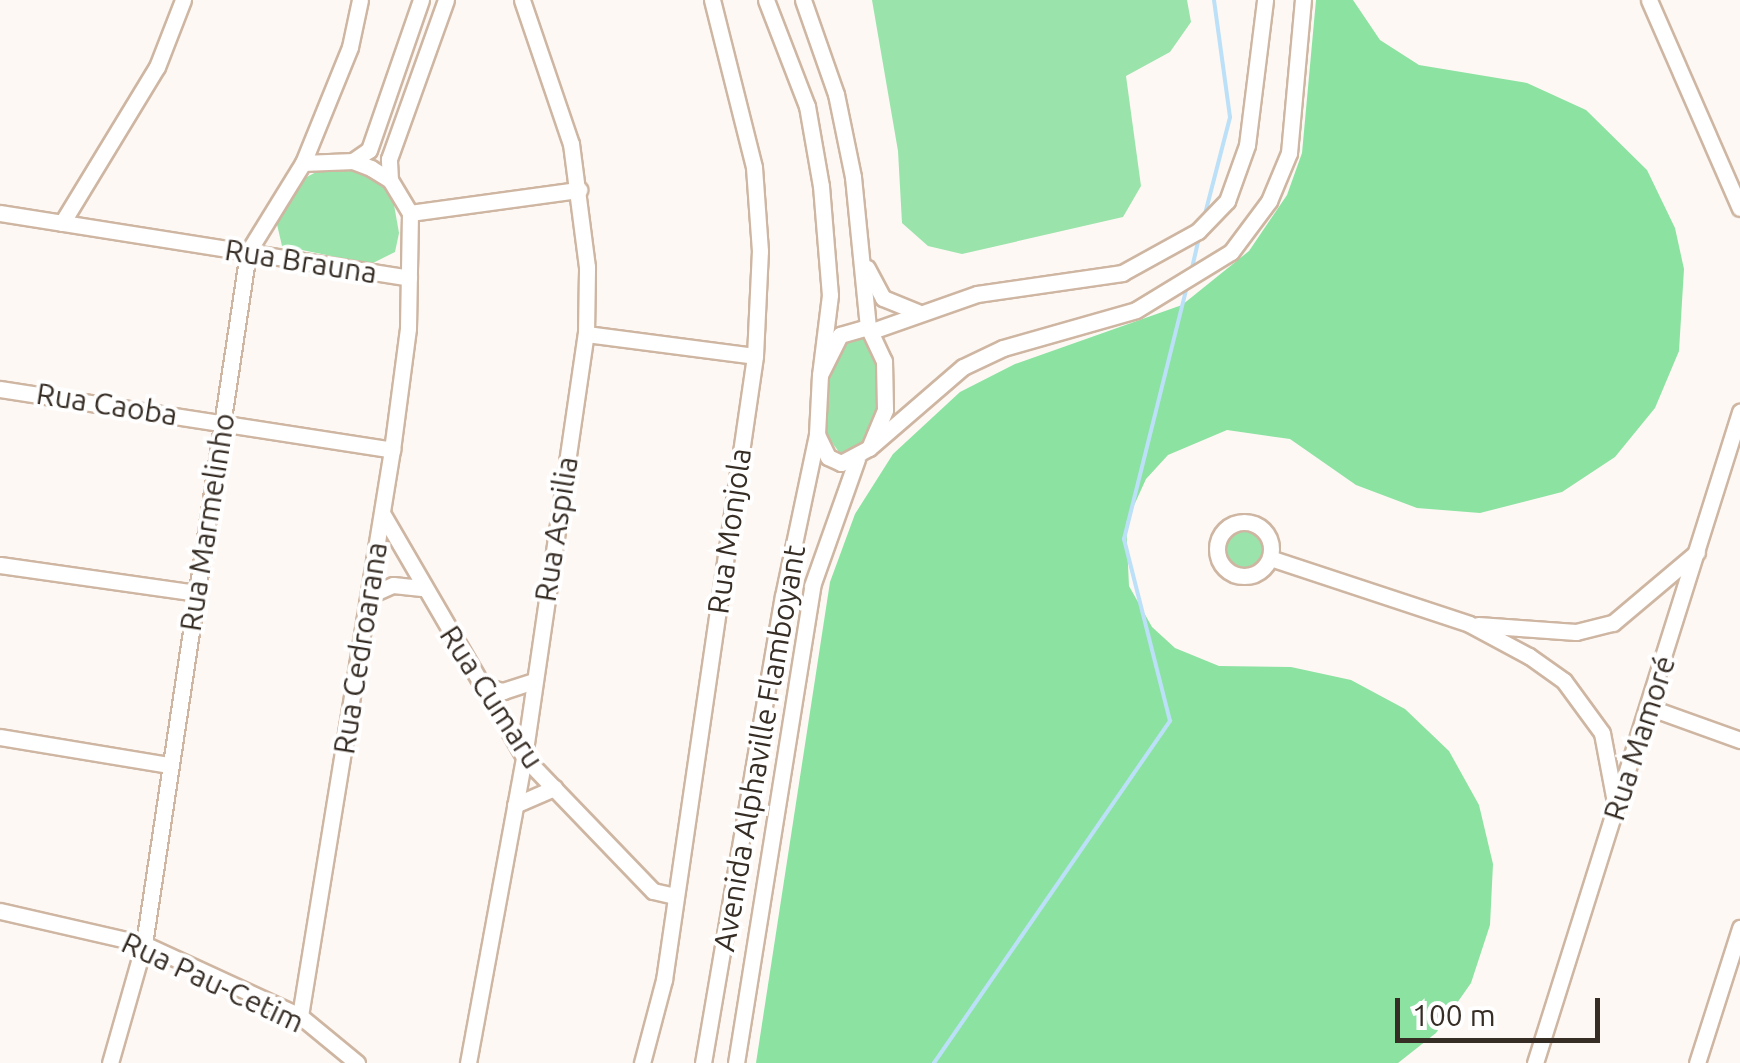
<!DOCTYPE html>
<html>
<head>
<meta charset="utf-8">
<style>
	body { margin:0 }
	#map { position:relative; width:1740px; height:1063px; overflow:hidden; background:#fdf8f4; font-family:Ubuntu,sans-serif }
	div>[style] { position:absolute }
	.green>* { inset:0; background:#9ae3ab }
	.round { border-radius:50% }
	.forest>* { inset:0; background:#8ce2a1 }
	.stream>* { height:4px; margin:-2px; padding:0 2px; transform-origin:2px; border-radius:2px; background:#bbe0f7 }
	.roads { filter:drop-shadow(2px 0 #ceb6a2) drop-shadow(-2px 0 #ceb6a2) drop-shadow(0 2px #ceb6a2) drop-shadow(0 -2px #ceb6a2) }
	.minor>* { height:15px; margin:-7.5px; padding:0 7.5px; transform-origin:7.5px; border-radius:7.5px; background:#fff }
	.minor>.ring { margin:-7.5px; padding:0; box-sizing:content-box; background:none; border:15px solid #fff; border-radius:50% }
	span { translate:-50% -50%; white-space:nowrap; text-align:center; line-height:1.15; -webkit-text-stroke:8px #fff; paint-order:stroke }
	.street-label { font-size:30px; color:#362d25 }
	.scale { position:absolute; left:1395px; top:998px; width:205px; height:45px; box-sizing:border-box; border:5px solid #362d25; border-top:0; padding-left:12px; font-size:30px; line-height:35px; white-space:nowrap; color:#362d25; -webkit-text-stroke:8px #fff; paint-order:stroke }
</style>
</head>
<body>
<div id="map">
	<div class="green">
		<i style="clip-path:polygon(872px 0,1187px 0,1191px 22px,1170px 52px,1126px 76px,1141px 186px,1123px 217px,962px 254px,928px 246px,902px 223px,898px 151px)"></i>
		<i style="clip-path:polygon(352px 168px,380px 183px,393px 199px,399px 233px,395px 252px,371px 264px,282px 246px,276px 220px,301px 180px,320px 170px)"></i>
		<i style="clip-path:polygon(862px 335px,878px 358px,877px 408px,863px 444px,842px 456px,824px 432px,827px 377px,845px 341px)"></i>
		<i class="round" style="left:1222px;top:527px;width:44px;height:44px"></i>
	</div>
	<div class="forest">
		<i style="clip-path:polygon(1316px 0,1353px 0,1380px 40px,1419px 65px,1527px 83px,1586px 110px,1647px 170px,1675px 228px,1684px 269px,1679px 351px,1655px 408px,1615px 457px,1562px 492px,1480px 513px,1417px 508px,1356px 485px,1290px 439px,1227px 430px,1168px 455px,1146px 479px,1126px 523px,1129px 586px,1152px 627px,1175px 648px,1219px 666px,1291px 667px,1351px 680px,1405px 709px,1449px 751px,1479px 805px,1493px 864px,1490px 925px,1471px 983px,1436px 1033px,1398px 1063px,756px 1063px,830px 582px,855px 514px,893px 454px,960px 392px,1015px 364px,1182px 305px,1249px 251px,1287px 195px,1302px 153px)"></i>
	</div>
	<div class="stream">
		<i style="left:1205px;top:214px;width:100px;rotate:-75.5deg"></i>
		<i style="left:1230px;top:117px;width:118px;rotate:-97.8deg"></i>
		<i style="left:1192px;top:268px;width:31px;rotate:-77deg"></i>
		<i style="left:934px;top:1063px;width:416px;rotate:-55.4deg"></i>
		<i style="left:1170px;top:721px;width:188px;rotate:-104.2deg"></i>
		<i style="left:1124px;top:539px;width:257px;rotate:-76deg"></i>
	</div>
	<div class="roads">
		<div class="minor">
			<i style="left:766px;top:0;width:114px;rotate:68.9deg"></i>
			<i style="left:807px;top:106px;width:81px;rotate:80.1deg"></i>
			<i style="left:821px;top:186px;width:109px;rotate:85.3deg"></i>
			<i style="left:830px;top:295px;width:81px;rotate:97.1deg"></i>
			<i style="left:803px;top:0;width:100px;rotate:70.7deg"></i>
			<i style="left:836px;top:94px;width:85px;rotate:78.4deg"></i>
			<i style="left:853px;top:177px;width:151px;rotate:84.3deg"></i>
			<i style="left:1649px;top:0;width:227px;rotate:66.4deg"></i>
			<i style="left:353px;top:161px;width:19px;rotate:-35deg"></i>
			<i style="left:369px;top:150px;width:159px;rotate:-70.9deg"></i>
			<i style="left:390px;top:180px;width:21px;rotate:-93deg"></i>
			<i style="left:389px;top:159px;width:169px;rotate:-70.3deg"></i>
			<i style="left:0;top:213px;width:414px;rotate:9deg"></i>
			<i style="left:410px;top:213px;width:171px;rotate:-7.8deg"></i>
			<i style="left:62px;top:223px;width:183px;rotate:-58.7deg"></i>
			<i style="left:157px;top:67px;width:72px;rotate:-68.8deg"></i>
			<i style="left:867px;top:268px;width:34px;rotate:62deg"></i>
			<i style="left:883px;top:298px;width:37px;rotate:22deg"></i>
			<i style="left:868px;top:327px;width:38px;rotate:65deg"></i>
			<i style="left:884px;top:361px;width:49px;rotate:88.8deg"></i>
			<i style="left:885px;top:410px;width:41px;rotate:112.8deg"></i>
			<i style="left:869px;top:448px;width:32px;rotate:152deg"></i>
			<i style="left:841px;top:463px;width:14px;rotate:-155deg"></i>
			<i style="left:828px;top:457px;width:25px;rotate:-116deg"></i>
			<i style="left:817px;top:434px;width:59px;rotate:-87.1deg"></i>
			<i style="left:820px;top:375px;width:45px;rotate:-63.4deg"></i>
			<i style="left:840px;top:335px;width:29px;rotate:-16deg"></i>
			<i style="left:872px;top:331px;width:111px;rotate:-19.4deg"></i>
			<i style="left:977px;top:294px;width:147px;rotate:-8.2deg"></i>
			<i style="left:1122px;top:273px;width:87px;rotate:-28.9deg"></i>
			<i style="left:1198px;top:231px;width:42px;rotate:-46deg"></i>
			<i style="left:1227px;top:201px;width:59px;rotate:-70.3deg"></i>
			<i style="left:1247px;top:145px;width:146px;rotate:-82.9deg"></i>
			<i style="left:586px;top:334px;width:170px;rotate:7.4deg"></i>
			<i style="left:0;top:389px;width:397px;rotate:8.8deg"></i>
			<i style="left:869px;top:448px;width:124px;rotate:-40.8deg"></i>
			<i style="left:963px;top:367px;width:44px;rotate:-25.4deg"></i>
			<i style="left:1003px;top:348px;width:138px;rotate:-15.9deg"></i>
			<i style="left:1136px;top:310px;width:111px;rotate:-31.4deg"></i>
			<i style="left:1231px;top:252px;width:64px;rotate:-53.3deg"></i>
			<i style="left:1269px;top:201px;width:52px;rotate:-67.4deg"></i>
			<i style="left:1289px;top:153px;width:154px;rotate:-84.8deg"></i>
			<i style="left:382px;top:513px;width:282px;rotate:59.8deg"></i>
			<i style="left:524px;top:757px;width:186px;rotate:46.1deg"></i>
			<i style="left:653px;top:891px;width:23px;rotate:13deg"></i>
			<i class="ring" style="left:1217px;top:522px;width:39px;height:39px"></i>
			<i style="left:1270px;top:558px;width:210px;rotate:18.3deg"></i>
			<i style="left:1469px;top:624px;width:68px;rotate:28.1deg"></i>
			<i style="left:1529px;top:656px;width:43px;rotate:35.5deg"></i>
			<i style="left:1564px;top:681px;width:64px;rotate:53.8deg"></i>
			<i style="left:1602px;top:733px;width:70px;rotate:79.3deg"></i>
			<i style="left:0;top:565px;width:198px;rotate:8.1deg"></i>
			<i style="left:368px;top:596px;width:27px;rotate:-24deg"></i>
			<i style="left:393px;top:585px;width:31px;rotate:6deg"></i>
			<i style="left:1478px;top:625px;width:98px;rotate:4.1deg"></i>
			<i style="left:1576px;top:632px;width:38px;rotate:-14deg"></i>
			<i style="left:1613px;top:623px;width:110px;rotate:-40.2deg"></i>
			<i style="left:480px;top:685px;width:24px;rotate:15deg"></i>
			<i style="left:503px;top:691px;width:32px;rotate:-18deg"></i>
			<i style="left:1651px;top:708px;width:95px;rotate:19.8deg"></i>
			<i style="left:0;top:737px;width:172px;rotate:9.4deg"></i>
			<i style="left:515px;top:805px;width:43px;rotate:-23.6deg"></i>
			<i style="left:0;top:911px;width:148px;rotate:12.9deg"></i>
			<i style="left:144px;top:944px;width:172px;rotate:24.8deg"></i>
			<i style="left:300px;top:1016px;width:74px;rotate:39.5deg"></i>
			<i style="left:300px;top:1016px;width:573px;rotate:-80.77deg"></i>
			<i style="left:392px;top:450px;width:123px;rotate:-82.5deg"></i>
			<i style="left:408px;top:328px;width:115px;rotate:-89deg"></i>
			<i style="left:410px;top:213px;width:39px;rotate:-121deg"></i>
			<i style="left:390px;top:180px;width:22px;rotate:-148deg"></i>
			<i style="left:371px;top:168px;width:19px;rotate:-159deg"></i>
			<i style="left:353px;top:161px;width:50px;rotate:177.7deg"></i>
			<i style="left:110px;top:1063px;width:124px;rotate:-74.1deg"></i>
			<i style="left:144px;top:944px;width:700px;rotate:-81.45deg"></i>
			<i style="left:248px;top:252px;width:105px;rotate:-58.3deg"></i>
			<i style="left:303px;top:163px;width:125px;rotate:-67.9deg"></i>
			<i style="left:350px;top:47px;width:48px;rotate:-78deg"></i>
			<i style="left:468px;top:1063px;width:311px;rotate:-79.6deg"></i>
			<i style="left:524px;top:757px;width:428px;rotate:-81.7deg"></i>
			<i style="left:586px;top:334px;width:67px;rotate:-89.1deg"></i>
			<i style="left:587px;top:267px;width:124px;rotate:-97.4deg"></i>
			<i style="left:571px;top:144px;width:152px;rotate:-108.8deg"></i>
			<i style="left:642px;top:1063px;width:86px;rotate:-75.2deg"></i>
			<i style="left:664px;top:980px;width:631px;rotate:-81.7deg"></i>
			<i style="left:755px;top:356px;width:105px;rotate:-87.3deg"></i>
			<i style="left:760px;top:251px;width:84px;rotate:-94.1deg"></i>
			<i style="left:754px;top:167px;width:172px;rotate:-104.1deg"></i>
			<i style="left:703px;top:1063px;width:474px;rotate:-80.3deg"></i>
			<i style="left:783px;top:596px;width:166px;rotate:-78.1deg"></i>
			<i style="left:736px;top:1063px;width:483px;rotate:-80.9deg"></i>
			<i style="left:812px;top:586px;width:135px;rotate:-70.5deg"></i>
			<i style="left:1535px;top:1063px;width:683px;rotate:-72.52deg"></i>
			<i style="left:1697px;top:1063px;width:142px;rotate:-72.3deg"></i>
		</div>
	</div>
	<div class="street-label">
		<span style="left:301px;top:261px;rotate:9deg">Rua Brauna</span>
		<span style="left:107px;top:404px;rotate:9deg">Rua Caoba</span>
		<span style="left:207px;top:522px;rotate:-81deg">Rua Marmelinho</span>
		<span style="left:556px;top:529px;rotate:-81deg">Rua Aspilia</span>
		<span style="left:729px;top:531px;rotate:-82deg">Rua Monjola</span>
		<span style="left:360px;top:648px;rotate:-81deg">Rua Cedroarana</span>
		<span style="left:492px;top:697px;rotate:57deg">Rua Cumaru</span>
		<span style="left:1639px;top:738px;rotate:-72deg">Rua Mamoré</span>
		<span style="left:759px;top:748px;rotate:-80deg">Avenida Alphaville Flamboyant</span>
		<span style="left:213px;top:982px;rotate:25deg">Rua Pau-Cetim</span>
	</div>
	<div class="scale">100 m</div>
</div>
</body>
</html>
